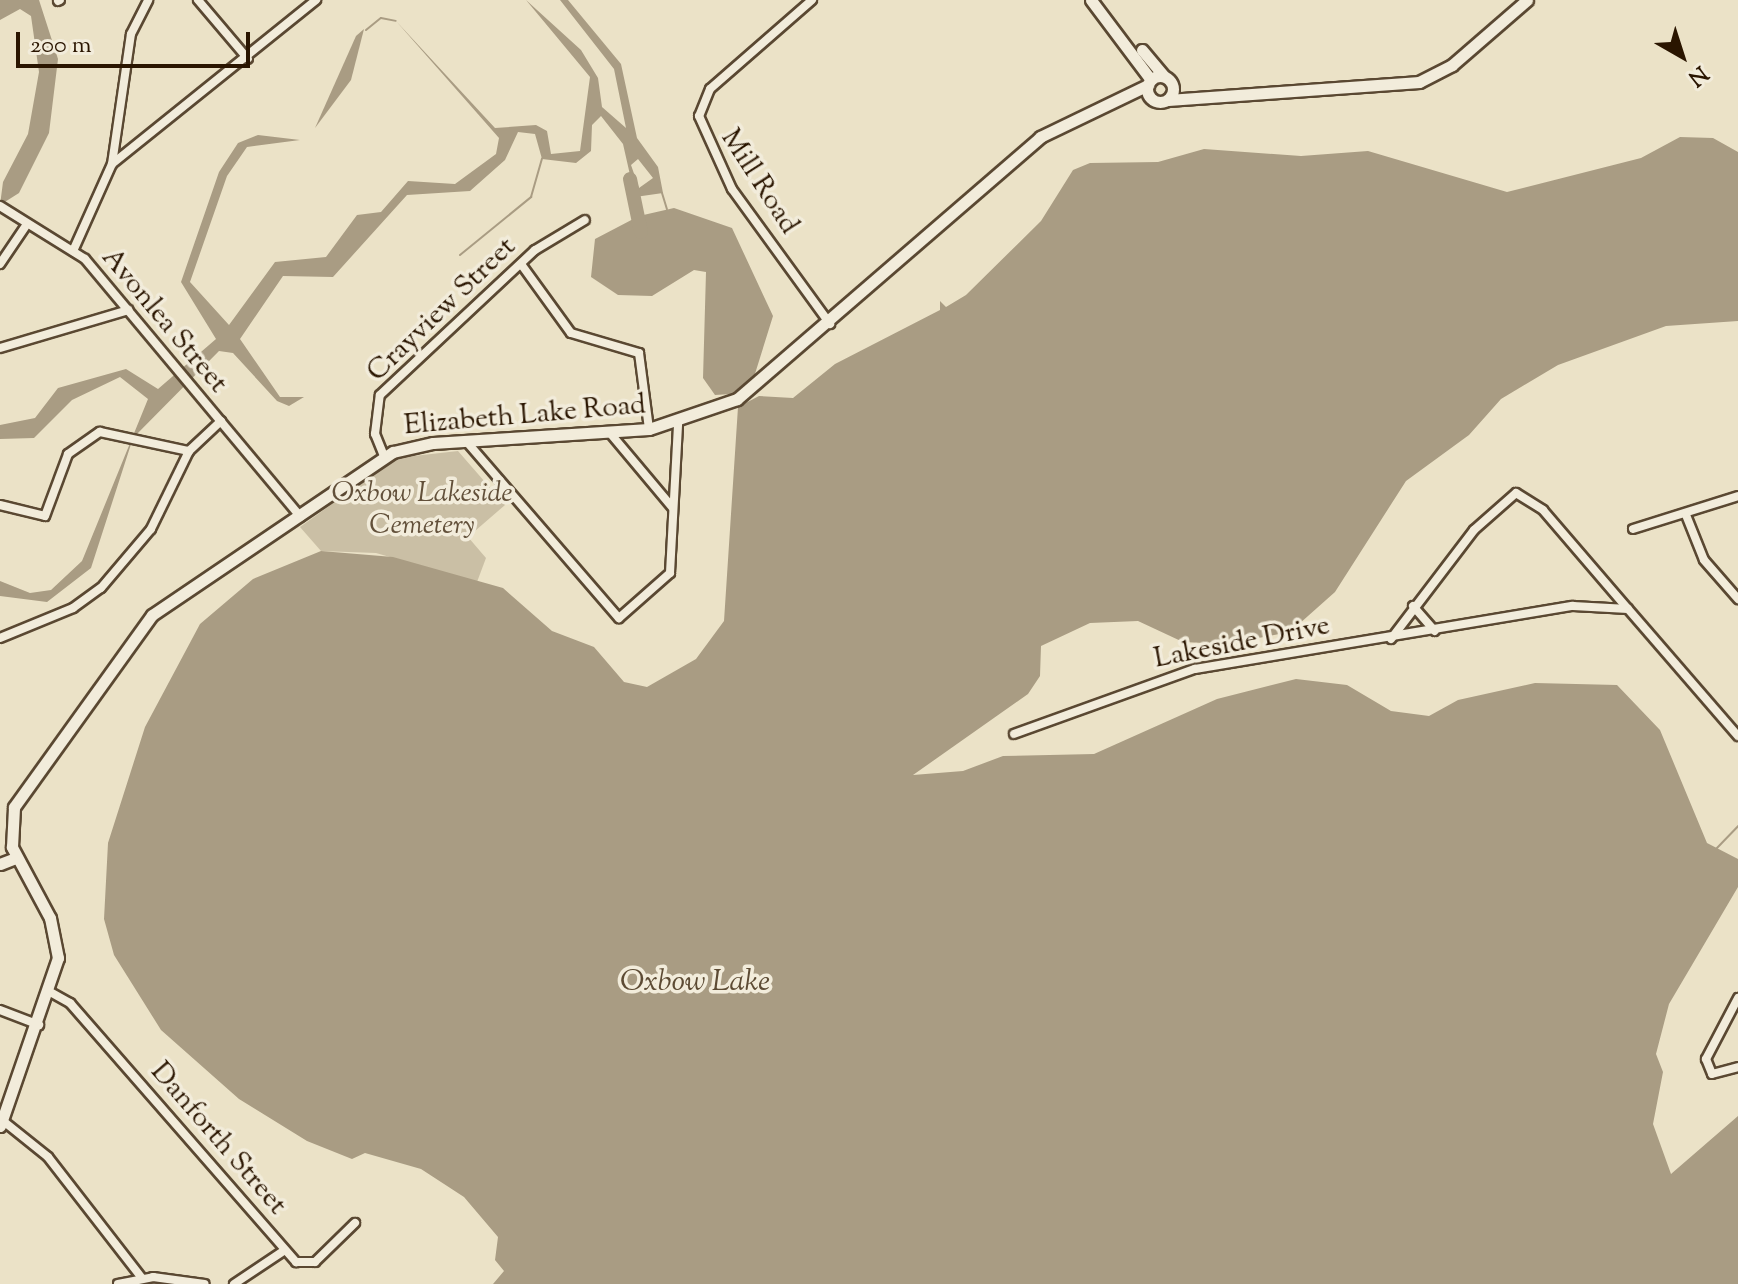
<!DOCTYPE html>
<html>
<head>
<meta charset="utf-8">
<style>
	body { margin:0 }
	#map { position:relative; width:1738px; height:1284px; overflow:hidden; background:#ebe2c7; font-family:"Sorts Mill Goudy",serif }
	div>[style] { position:absolute }
	.green>* { inset:0; background:#cabfa5 }
	.water>* { inset:0; background:#a99c83 }
	.stream>* { height:2px; margin:-1px; padding:0 1px; transform-origin:1px; border-radius:1px; background:#a99c83 }
	.river>* { height:14px; margin:-7px; padding:0 7px; transform-origin:7px; border-radius:7px; background:#a99c83 }
	.roads { filter:drop-shadow(2px 0 #5a4832) drop-shadow(-2px 0 #5a4832) drop-shadow(0 2px #5a4832) drop-shadow(0 -2px #5a4832) }
	.street>* { height:8px; margin:-4px; padding:0 4px; transform-origin:4px; border-radius:4px; background:#f2ecdb }
	.secondary>* { height:11px; margin:-5.5px; padding:0 5.5px; transform-origin:5.5px; border-radius:5.5px; background:#f2ecdb }
	.secondary>.ring { margin:-5.5px; padding:0; box-sizing:content-box; background:none; border:11px solid #f2ecdb; border-radius:50% }
	span { translate:-50% -50%; white-space:nowrap; text-align:center; line-height:1.15; -webkit-text-stroke:7px #f2ecdb; paint-order:stroke }
	.street-label { font-size:28px; color:#2a1500 }
	.park-label { font-size:28px; color:#62503a; font-style:italic }
	.water-label { font-size:30px; color:#5d4b34; font-style:italic }
	.north { position:absolute; left:1642px; top:16px; width:80px; height:80px; -webkit-text-stroke:6px #f2ecdb; paint-order:stroke; rotate:141deg; font-size:22px; font-weight:700; line-height:32px; text-align:center; color:#2a1500 }
	.north::after { content:''; display:block; margin:auto; width:28px; height:36px; background:#2a1500; clip-path:polygon(50% 0,100% 100%,50% 72%,0 100%) }
	.scale { position:absolute; left:16px; top:32px; width:234px; height:36px; box-sizing:border-box; border:4px solid #2a1500; border-top:0; padding-left:10px; font-size:24px; line-height:28px; white-space:nowrap; color:#2a1500; -webkit-text-stroke:6px #f2ecdb; paint-order:stroke }
</style>
</head>
<body>
<div id="map">
	<div class="green">
		<i style="clip-path:polygon(458px 451px,505px 505px,468px 537px,486px 558px,477px 582px,376px 553px,321px 551px,300px 527px,396px 458px)"></i>
	</div>
	<div class="water">
		<i style="clip-path:polygon(0 0,39px 0,58px 59px,49px 133px,19px 193px,0 205px,3px 182px,28px 134px,39px 72px,31px 16px,20px 9px,0 20px)"></i>
		<i style="clip-path:polygon(evenodd,526px 0,581px 50px,598px 78px,602px 107px,626px 128px,614px 69px,560px 0,568px 0,621px 64px,637px 138px,658px 167px,663px 193px,635px 197px,623px 144px,601px 116px,592px 125px,591px 151px,576px 163px,542px 159px,535px 134px,518px 132px,505px 160px,470px 191px,407px 195px,333px 277px,283px 276px,240px 339px,280px 397px,304px 397px,289px 406px,277px 401px,233px 353px,219px 351px,133px 438px,91px 568px,47px 602px,0 596px,0 581px,30px 593px,51px 590px,82px 561px,148px 399px,120px 377px,72px 400px,34px 438px,0 439px,0 425px,35px 418px,58px 388px,126px 369px,158px 389px,216px 339px,181px 282px,219px 172px,238px 143px,258px 135px,300px 140px,247px 147px,227px 176px,190px 282px,229px 325px,275px 262px,326px 257px,357px 215px,381px 212px,408px 181px,455px 184px,496px 154px,499px 138px,396px 21px,495px 128px,536px 125px,547px 131px,551px 154px,580px 151px,590px 77px,526px 0,638px 159px,653px 178px,639px 188px,631px 165px,638px 159px)"></i>
		<i style="clip-path:polygon(364px 29px,351px 80px,315px 128px,356px 36px)"></i>
		<i style="clip-path:polygon(1680px 137px,1713px 138px,1738px 152px,1738px 321px,1666px 326px,1558px 365px,1501px 399px,1469px 435px,1406px 481px,1335px 592px,1290px 632px,1226px 644px,1183px 642px,1138px 621px,1090px 623px,1041px 646px,1040px 676px,1028px 694px,913px 775px,963px 771px,1003px 756px,1094px 754px,1217px 699px,1296px 679px,1347px 685px,1391px 711px,1429px 716px,1458px 700px,1535px 683px,1617px 685px,1660px 730px,1707px 843px,1738px 859px,1738px 887px,1669px 1004px,1656px 1054px,1663px 1072px,1653px 1124px,1671px 1174px,1738px 1116px,1738px 1284px,493px 1284px,504px 1271px,495px 1260px,498px 1237px,464px 1197px,421px 1169px,365px 1153px,352px 1159px,307px 1141px,239px 1099px,161px 1030px,114px 955px,104px 919px,108px 843px,145px 727px,200px 624px,253px 579px,321px 551px,393px 557px,503px 588px,552px 631px,594px 647px,624px 682px,647px 687px,696px 659px,724px 621px,738px 407px,759px 396px,793px 398px,835px 364px,940px 310px,940px 301px,946px 307px,966px 295px,1041px 221px,1073px 170px,1090px 163px,1158px 162px,1204px 149px,1301px 156px,1368px 151px,1507px 192px,1641px 158px)"></i>
		<i style="clip-path:polygon(674px 208px,732px 228px,773px 316px,754px 377px,731px 394px,715px 395px,703px 378px,706px 272px,694px 270px,652px 296px,618px 295px,591px 277px,595px 239px,639px 216px)"></i>
	</div>
	<div class="stream">
		<i style="left:366px;top:30px;width:19px;rotate:-39deg"></i>
		<i style="left:381px;top:18px;width:15px;rotate:11deg"></i>
		<i style="left:662px;top:193px;width:17px;rotate:73deg"></i>
		<i style="left:460px;top:255px;width:92px;rotate:-39.2deg"></i>
		<i style="left:531px;top:197px;width:40px;rotate:-74deg"></i>
		<i style="left:1716px;top:849px;width:32px;rotate:-46deg"></i>
	</div>
	<div class="river">
		<i style="left:630px;top:179px;width:54px;rotate:78.3deg"></i>
	</div>
	<div class="roads">
		<div class="street">
			<i style="left:198px;top:0;width:77px;rotate:49.7deg"></i>
			<i style="left:812px;top:0;width:135px;rotate:138.9deg"></i>
			<i style="left:710px;top:89px;width:29px;rotate:112deg"></i>
			<i style="left:699px;top:116px;width:80px;rotate:65.7deg"></i>
			<i style="left:732px;top:189px;width:167px;rotate:54deg"></i>
			<i style="left:58px;top:1px;width:2px;rotate:-27deg"></i>
			<i style="left:112px;top:164px;width:262px;rotate:-38.8deg"></i>
			<i style="left:0;top:206px;width:100px;rotate:31.9deg"></i>
			<i style="left:85px;top:259px;width:336px;rotate:50.1deg"></i>
			<i style="left:73px;top:251px;width:95px;rotate:-65.9deg"></i>
			<i style="left:112px;top:164px;width:131px;rotate:-81.7deg"></i>
			<i style="left:131px;top:34px;width:38px;rotate:-63deg"></i>
			<i style="left:0;top:264px;width:45px;rotate:-56deg"></i>
			<i style="left:521px;top:264px;width:85px;rotate:54.1deg"></i>
			<i style="left:571px;top:333px;width:71px;rotate:16.4deg"></i>
			<i style="left:639px;top:353px;width:77px;rotate:82.5deg"></i>
			<i style="left:0;top:348px;width:134px;rotate:-16.5deg"></i>
			<i style="left:610px;top:433px;width:97px;rotate:50deg"></i>
			<i style="left:466px;top:441px;width:234px;rotate:49.2deg"></i>
			<i style="left:619px;top:618px;width:68px;rotate:-41.4deg"></i>
			<i style="left:670px;top:573px;width:150px;rotate:-86.9deg"></i>
			<i style="left:384px;top:456px;width:24px;rotate:-112deg"></i>
			<i style="left:375px;top:434px;width:39px;rotate:-83deg"></i>
			<i style="left:380px;top:395px;width:212px;rotate:-43.1deg"></i>
			<i style="left:535px;top:250px;width:58px;rotate:-31deg"></i>
			<i style="left:0;top:505px;width:46px;rotate:13.7deg"></i>
			<i style="left:45px;top:516px;width:66px;rotate:-69.6deg"></i>
			<i style="left:68px;top:454px;width:39px;rotate:-35deg"></i>
			<i style="left:100px;top:432px;width:91px;rotate:12.1deg"></i>
			<i style="left:189px;top:451px;width:44px;rotate:-43.2deg"></i>
			<i style="left:1686px;top:515px;width:48px;rotate:68.2deg"></i>
			<i style="left:1704px;top:560px;width:52px;rotate:48.9deg"></i>
			<i style="left:1633px;top:529px;width:110px;rotate:-17.4deg"></i>
			<i style="left:1413px;top:606px;width:33px;rotate:49deg"></i>
			<i style="left:0;top:638px;width:79px;rotate:-22.3deg"></i>
			<i style="left:73px;top:608px;width:34px;rotate:-36deg"></i>
			<i style="left:101px;top:588px;width:77px;rotate:-49.7deg"></i>
			<i style="left:151px;top:529px;width:87px;rotate:-64deg"></i>
			<i style="left:1391px;top:639px;width:137px;rotate:-52.7deg"></i>
			<i style="left:1474px;top:530px;width:56px;rotate:-41.4deg"></i>
			<i style="left:1516px;top:493px;width:32px;rotate:32deg"></i>
			<i style="left:1543px;top:510px;width:130px;rotate:49.4deg"></i>
			<i style="left:1014px;top:734px;width:192px;rotate:-19.8deg"></i>
			<i style="left:1195px;top:669px;width:383px;rotate:-9.5deg"></i>
			<i style="left:1573px;top:606px;width:55px;rotate:3.1deg"></i>
			<i style="left:1628px;top:609px;width:168px;rotate:49.1deg"></i>
			<i style="left:52px;top:993px;width:21px;rotate:29deg"></i>
			<i style="left:70px;top:1003px;width:344px;rotate:48.9deg"></i>
			<i style="left:296px;top:1262px;width:19px"></i>
			<i style="left:315px;top:1262px;width:56px;rotate:-44.3deg"></i>
			<i style="left:1738px;top:998px;width:69px;rotate:117.7deg"></i>
			<i style="left:1706px;top:1059px;width:16px;rotate:68deg"></i>
			<i style="left:1712px;top:1074px;width:27px;rotate:-15deg"></i>
			<i style="left:0;top:1010px;width:42px;rotate:21deg"></i>
			<i style="left:2px;top:1120px;width:59px;rotate:38.8deg"></i>
			<i style="left:48px;top:1157px;width:152px;rotate:52.2deg"></i>
			<i style="left:118px;top:1284px;width:36px;rotate:-11deg"></i>
			<i style="left:153px;top:1277px;width:52px;rotate:7.7deg"></i>
			<i style="left:234px;top:1284px;width:61px;rotate:-33.7deg"></i>
		</div>
		<div class="secondary">
			<i style="left:1091px;top:0;width:100px;rotate:53.1deg"></i>
			<i style="left:1142px;top:50px;width:35px;rotate:50deg"></i>
			<i class="ring" style="left:1147px;top:76px;width:15px;height:15px"></i>
			<i style="left:1168px;top:100px;width:252px;rotate:-4.1deg"></i>
			<i style="left:1419px;top:82px;width:37px;rotate:-27deg"></i>
			<i style="left:1452px;top:65px;width:99px;rotate:-40.9deg"></i>
			<i style="left:0;top:864px;width:17px;rotate:-21deg"></i>
			<i style="left:0;top:1126px;width:178px;rotate:-71deg"></i>
			<i style="left:58px;top:958px;width:41px;rotate:-101.3deg"></i>
			<i style="left:50px;top:918px;width:81px;rotate:-118.2deg"></i>
			<i style="left:12px;top:847px;width:40px;rotate:-87.1deg"></i>
			<i style="left:14px;top:807px;width:236px;rotate:-54.3deg"></i>
			<i style="left:152px;top:615px;width:291px;rotate:-34.1deg"></i>
			<i style="left:393px;top:452px;width:41px;rotate:-12.7deg"></i>
			<i style="left:433px;top:443px;width:216px;rotate:-3.7deg"></i>
			<i style="left:649px;top:429px;width:93px;rotate:-18.8deg"></i>
			<i style="left:737px;top:399px;width:401px;rotate:-40.8deg"></i>
			<i style="left:1040px;top:137px;width:120px;rotate:-25.7deg"></i>
		</div>
	</div>
	<div class="street-label">
		<span style="left:759px;top:182px;rotate:57deg">Mill Road</span>
		<span style="left:442px;top:310px;rotate:-44deg">Crayview Street</span>
		<span style="left:164px;top:321px;rotate:50deg">Avonlea Street</span>
		<span style="left:525px;top:416px;rotate:-5deg">Elizabeth Lake Road</span>
		<span style="left:1242px;top:643px;rotate:-11deg">Lakeside Drive</span>
		<span style="left:218px;top:1139px;rotate:49deg">Danforth Street</span>
	</div>
	<div class="park-label">
		<span style="left:422px;top:510px">Oxbow Lakeside<br>Cemetery</span>
	</div>
	<div class="water-label">
		<span style="left:695px;top:983px">Oxbow Lake</span>
	</div>
	<div class="north">N</div>
	<div class="scale">200 m</div>
</div>
</body>
</html>
